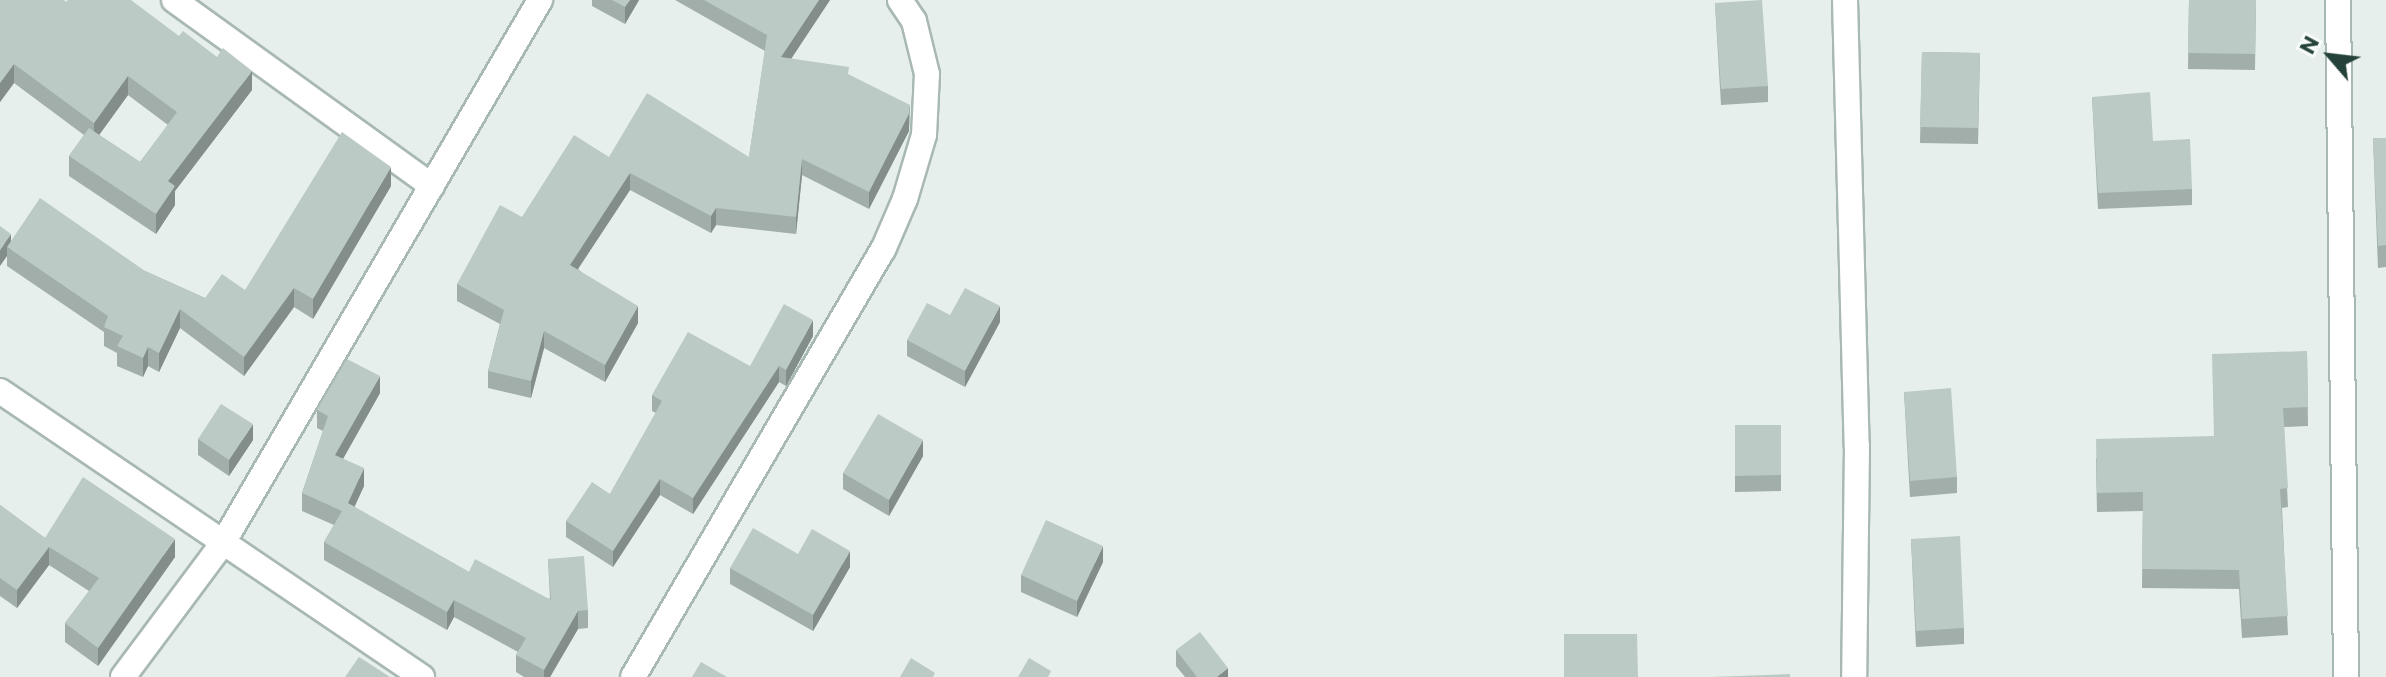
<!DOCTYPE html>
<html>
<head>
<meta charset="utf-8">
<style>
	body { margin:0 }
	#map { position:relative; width:2386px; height:677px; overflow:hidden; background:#e6efeb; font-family:Commissioner,sans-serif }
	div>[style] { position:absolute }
	.roads { filter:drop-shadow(2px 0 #a8b8b2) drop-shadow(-2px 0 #a8b8b2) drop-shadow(0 2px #a8b8b2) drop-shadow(0 -2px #a8b8b2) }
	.minor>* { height:24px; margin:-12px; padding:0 12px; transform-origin:12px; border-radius:12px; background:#fff }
	.wall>* { inset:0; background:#a1aea9 }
	.shaded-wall>* { inset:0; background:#838d89 }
	.building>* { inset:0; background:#bbcac4 }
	span { translate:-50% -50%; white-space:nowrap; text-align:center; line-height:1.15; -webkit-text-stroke:8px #f7fbf9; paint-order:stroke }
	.north { position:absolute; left:2290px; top:16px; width:80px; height:80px; -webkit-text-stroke:6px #f7fbf9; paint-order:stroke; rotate:298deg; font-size:22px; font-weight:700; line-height:32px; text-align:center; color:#24423a }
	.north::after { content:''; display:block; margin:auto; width:28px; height:36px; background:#24423a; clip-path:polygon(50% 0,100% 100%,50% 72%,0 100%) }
</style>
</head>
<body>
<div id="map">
	<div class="roads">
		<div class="minor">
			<i style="left:174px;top:0;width:318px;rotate:35.8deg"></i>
			<i style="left:1845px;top:0;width:446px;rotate:88.5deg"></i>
			<i style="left:1857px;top:446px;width:231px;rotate:90.7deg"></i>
			<i style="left:2338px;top:0;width:677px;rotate:89.32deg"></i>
			<i style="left:0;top:391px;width:510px;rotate:34.13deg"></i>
			<i style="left:123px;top:677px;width:167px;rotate:-53.3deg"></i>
			<i style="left:223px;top:543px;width:629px;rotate:-59.72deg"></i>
			<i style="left:633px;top:677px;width:495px;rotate:-59.7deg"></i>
			<i style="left:883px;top:250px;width:56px;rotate:-66.7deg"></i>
			<i style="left:905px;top:199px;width:67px;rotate:-73.5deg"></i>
			<i style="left:924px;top:135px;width:61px;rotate:-87.2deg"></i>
			<i style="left:927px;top:74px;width:55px;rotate:-103.8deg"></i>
			<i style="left:914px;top:21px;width:25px;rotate:-124deg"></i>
		</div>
	</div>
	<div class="wall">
		<i style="clip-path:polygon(evenodd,0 0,252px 90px,175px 191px,175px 205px,156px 234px,69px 176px,69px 156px,84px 135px,14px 83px,0 102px,0 0,128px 95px,168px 125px,140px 162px,99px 135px,128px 95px)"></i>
		<i style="clip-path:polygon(592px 0,639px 0,625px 24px,592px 6px)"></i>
		<i style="clip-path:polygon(675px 0,830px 0,791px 59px,849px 75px,909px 131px,869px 209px,802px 175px,796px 234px,716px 225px,711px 233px,630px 190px,578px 269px,638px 323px,605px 382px,544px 348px,531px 398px,488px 388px,488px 371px,500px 324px,457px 301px,457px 284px,522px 217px,609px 157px,749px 157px,765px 51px)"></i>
		<i style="clip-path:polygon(2189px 0,2256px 0,2255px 70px,2188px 69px)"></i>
		<i style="clip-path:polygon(1715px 3px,1768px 86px,1768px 102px,1721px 105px)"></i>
		<i style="clip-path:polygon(1922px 52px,1980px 53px,1978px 144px,1920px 143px)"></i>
		<i style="clip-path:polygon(2092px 97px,2153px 141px,2192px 189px,2192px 205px,2098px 209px)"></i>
		<i style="clip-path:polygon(2373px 138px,2386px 138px,2386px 267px,2378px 268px)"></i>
		<i style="clip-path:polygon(391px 186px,313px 319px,294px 307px,244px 376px,180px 328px,159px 372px,148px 366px,143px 377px,117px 366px,117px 353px,104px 346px,104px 332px,7px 266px,7px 256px,0 226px,11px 241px,145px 271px,205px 298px,245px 290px)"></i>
		<i style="clip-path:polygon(1000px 322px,965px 387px,907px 356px,907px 340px)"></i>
		<i style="clip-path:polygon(813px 336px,786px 386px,779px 382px,693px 514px,660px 495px,613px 567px,566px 537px,566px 521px,610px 494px,656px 413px,652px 411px,652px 395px,750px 366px)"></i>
		<i style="clip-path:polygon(2307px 351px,2308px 426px,2284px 427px,2288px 507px,2282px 508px,2288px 635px,2242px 638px,2239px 589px,2142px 588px,2143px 511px,2097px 512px,2096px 458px,2214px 436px)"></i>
		<i style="clip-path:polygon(1904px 392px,1957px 477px,1957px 493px,1910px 497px)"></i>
		<i style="clip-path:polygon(380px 393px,343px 459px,364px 486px,354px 507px,469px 572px,550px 599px,548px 559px,588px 610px,588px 628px,578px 629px,550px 677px,524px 677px,516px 672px,516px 655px,518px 652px,454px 617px,447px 630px,324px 560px,324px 542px,334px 525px,302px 511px,302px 493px,323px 431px,317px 428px,317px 410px)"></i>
		<i style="clip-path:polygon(1735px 425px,1781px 425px,1781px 491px,1735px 492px)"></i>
		<i style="clip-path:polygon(198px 439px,253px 440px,229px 476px,198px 455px)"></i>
		<i style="clip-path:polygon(923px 456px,889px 516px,843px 489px,843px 473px)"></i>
		<i style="clip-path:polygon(0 505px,45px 538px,175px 557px,98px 666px,65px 642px,65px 623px,89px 591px,49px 565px,17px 608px,0 596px)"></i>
		<i style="clip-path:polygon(1911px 539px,1964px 628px,1964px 644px,1916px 647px)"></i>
		<i style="clip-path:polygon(798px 554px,850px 567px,813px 631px,730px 584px,730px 568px)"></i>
		<i style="clip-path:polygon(1103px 562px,1077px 617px,1021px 592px,1021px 575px)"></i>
		<i style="clip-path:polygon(1176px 650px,1228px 677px,1185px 677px,1176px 666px)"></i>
	</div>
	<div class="shaded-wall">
		<i style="clip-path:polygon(630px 0,639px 0,625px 24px,625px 7px)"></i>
		<i style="clip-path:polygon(819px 0,830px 0,781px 74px,781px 57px)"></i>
		<i style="clip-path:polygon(14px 64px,14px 83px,0 102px,0 83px)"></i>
		<i style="clip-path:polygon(252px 71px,252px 90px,175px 191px,175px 205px,156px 234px,156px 214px,168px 181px)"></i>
		<i style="clip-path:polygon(128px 76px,128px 95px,94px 142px,94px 123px)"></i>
		<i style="clip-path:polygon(910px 105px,909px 131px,869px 209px,869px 192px)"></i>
		<i style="clip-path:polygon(802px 159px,802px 175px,796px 234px,796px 217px)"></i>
		<i style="clip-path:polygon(391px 167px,391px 186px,313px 319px,313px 299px)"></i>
		<i style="clip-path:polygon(630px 173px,630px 190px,570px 281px,570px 265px)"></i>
		<i style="clip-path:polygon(716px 208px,716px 225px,711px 233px,711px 216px)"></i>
		<i style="clip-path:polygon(11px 234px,11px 250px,7px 247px,7px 256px,0 266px,0 250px)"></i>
		<i style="clip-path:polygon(294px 288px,294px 307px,244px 376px,244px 357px)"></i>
		<i style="clip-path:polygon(638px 306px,638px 323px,605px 382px,605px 365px)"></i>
		<i style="clip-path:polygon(1000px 306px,1000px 322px,965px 387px,965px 371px)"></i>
		<i style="clip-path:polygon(180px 309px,180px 328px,159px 372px,159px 353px)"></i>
		<i style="clip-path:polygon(813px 320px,813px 336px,786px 386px,786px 370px)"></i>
		<i style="clip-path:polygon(544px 331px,544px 348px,531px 398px,531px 381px)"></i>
		<i style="clip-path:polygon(148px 347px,148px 366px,143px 377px,143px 358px)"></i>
		<i style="clip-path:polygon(779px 366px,779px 382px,693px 514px,693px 498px)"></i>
		<i style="clip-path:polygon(380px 376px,380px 393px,335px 473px,335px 455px)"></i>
		<i style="clip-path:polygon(253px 424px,253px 440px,229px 476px,229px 460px)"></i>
		<i style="clip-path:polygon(923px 440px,923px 456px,889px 516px,889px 500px)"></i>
		<i style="clip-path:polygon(364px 468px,364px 486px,348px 521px,348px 503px)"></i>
		<i style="clip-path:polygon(660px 479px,660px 495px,613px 567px,613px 551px)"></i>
		<i style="clip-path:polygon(175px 539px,175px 557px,98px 666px,98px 648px)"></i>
		<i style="clip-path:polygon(1103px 546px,1103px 562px,1077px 617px,1077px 601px)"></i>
		<i style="clip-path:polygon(49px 547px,49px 565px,17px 608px,17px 590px)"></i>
		<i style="clip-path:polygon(850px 551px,850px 567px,813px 631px,813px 615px)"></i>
		<i style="clip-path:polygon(454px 600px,454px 617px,447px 630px,447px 612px)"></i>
		<i style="clip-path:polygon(578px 611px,578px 629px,550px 677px,544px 677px,544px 670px)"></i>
		<i style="clip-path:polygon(1228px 668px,1228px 677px,1217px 677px)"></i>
	</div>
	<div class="building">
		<i style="clip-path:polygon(0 0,64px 0,66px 2px,68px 0,131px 0,179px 36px,183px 31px,217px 57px,223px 48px,252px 71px,168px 181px,175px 186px,156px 214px,69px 156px,89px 128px,140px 162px,177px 112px,128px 76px,94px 123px,14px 64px,0 83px)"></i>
		<i style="clip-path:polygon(612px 0,630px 0,625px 7px)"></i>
		<i style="clip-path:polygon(704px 0,819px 0,781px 57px,849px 67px,848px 74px,910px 105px,909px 114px,869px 192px,802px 159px,796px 217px,716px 208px,711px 216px,630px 173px,570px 265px,638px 306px,605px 365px,544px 331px,531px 381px,488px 371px,504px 310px,457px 284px,500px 205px,522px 217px,574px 135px,609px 157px,647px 93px,749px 157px,767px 35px)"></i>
		<i style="clip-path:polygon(1762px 0,1768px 86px,1721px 89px,1715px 3px)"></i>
		<i style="clip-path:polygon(2189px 0,2256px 0,2255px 54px,2188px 53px)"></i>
		<i style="clip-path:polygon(1922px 52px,1980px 53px,1978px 128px,1920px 127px)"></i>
		<i style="clip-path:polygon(2150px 92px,2153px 141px,2190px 139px,2192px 189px,2098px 193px,2092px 97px)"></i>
		<i style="clip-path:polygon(342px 132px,391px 167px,313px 299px,294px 288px,244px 357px,180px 309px,159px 353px,148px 347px,143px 358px,117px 346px,123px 336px,104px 327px,108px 316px,7px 247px,40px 198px,145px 271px,205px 298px,222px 274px,245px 290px)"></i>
		<i style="clip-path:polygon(2373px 138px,2386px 138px,2386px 245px,2378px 246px)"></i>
		<i style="clip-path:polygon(0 226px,11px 234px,0 250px)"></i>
		<i style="clip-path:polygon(965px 288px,1000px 306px,965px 371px,907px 340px,927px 303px,950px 315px)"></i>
		<i style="clip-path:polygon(784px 304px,813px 320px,786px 370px,779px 366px,693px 498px,660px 479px,613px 551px,566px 521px,592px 482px,610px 494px,662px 401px,652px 395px,688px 332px,750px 366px)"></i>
		<i style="clip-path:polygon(2307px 351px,2308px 407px,2283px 408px,2288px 488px,2280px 489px,2288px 616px,2242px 619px,2239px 570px,2142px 569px,2143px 492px,2097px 493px,2096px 439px,2214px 436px,2212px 354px)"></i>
		<i style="clip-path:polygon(347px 359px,380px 376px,335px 455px,364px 468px,348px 503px,469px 572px,475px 559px,551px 600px,548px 559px,584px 556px,588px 610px,578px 611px,544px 670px,516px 655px,526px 638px,454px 600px,447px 612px,324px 542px,342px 511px,302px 493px,328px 416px,317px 410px)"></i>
		<i style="clip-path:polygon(1951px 388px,1957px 477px,1910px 481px,1904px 392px)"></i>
		<i style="clip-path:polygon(221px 404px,253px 424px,229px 460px,198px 439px)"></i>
		<i style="clip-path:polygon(878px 414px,923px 440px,889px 500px,843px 473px)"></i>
		<i style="clip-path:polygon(1735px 425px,1781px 425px,1781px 475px,1735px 476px)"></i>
		<i style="clip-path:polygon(83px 477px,175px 539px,98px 648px,65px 623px,99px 578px,49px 547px,17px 590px,0 578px,0 505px,45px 538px)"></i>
		<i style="clip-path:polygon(1046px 520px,1103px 546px,1077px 601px,1021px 575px)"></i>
		<i style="clip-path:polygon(753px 528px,798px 554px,812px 529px,850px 551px,813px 615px,730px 568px)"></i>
		<i style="clip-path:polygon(1960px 536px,1964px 628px,1916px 631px,1911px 539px)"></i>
		<i style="clip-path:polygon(1200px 632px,1228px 668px,1217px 677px,1197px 677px,1176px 650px)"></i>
		<i style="clip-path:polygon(1564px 634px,1637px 634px,1638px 677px,1564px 677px)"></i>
		<i style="clip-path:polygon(359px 657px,390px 677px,345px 677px)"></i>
		<i style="clip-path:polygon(911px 658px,935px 673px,933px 677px,900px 677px)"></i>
		<i style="clip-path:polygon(1029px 658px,1051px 671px,1048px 677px,1018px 677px)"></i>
		<i style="clip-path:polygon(701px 662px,727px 677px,692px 677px)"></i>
		<i style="clip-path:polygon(1790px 674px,1790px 677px,1710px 677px)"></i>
	</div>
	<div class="north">N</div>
</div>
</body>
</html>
